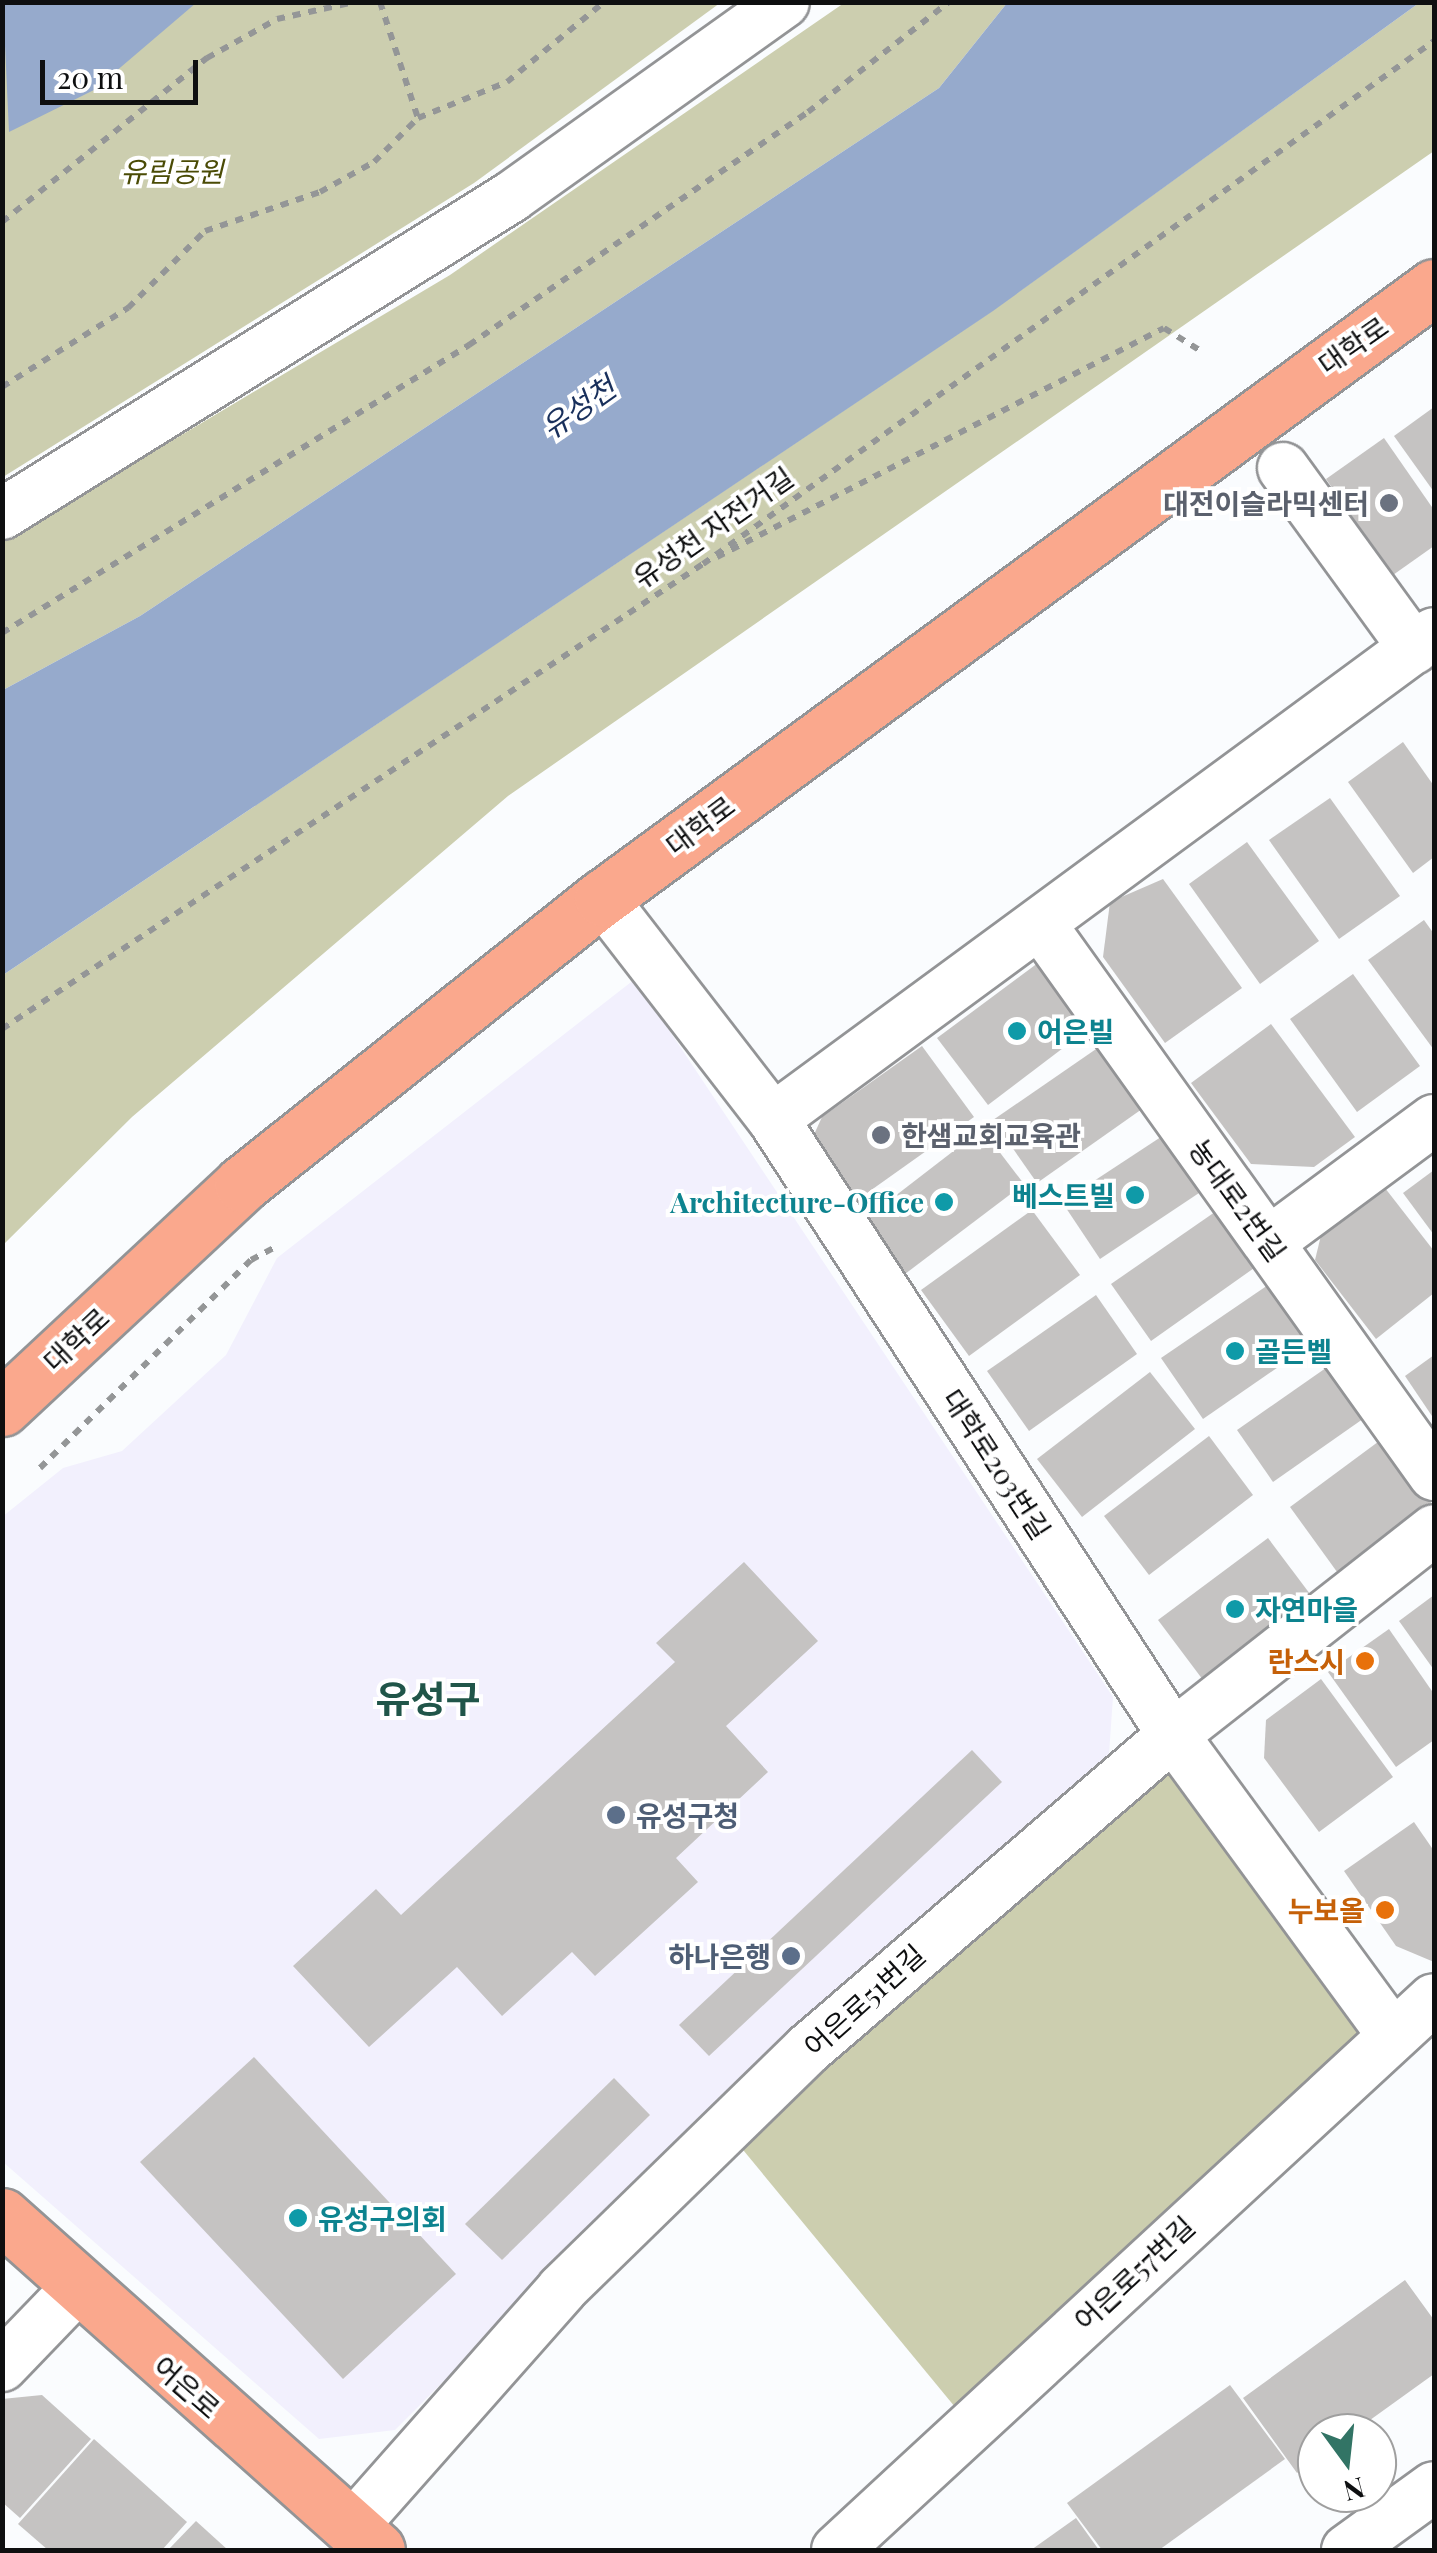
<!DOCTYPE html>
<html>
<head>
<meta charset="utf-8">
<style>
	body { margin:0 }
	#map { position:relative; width:1437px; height:2553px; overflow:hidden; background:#fafcfe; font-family:"Playfair Display","Noto Sans KR",serif }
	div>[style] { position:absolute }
	.commercial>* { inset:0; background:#f2f0fd }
	.green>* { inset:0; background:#ccceaf }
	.water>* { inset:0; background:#96aacc }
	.building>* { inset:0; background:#c5c3c2 }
	.path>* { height:6px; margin-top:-3px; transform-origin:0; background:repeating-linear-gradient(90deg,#949697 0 8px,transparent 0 16px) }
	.roads { filter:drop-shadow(2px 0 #939496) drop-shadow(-2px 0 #939496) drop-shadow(0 2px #939496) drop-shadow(0 -2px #939496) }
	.minor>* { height:50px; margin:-25px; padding:0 25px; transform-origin:25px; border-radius:25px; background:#fff }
	.major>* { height:55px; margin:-27.5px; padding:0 27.5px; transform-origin:27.5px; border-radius:27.5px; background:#faa88d }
	.dots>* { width:28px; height:28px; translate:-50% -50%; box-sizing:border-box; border:5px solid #fff; border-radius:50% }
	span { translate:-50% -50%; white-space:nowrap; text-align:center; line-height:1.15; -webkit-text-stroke:8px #fff; paint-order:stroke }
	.park-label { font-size:28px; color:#4a4b05; font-style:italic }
	.street-label { font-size:28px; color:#0e0f10 }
	.worship-label { font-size:28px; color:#5b616d; font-weight:700 }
	.right { translate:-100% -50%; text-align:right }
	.left { translate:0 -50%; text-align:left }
	.culture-label { font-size:28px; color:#0d838f; font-weight:700 }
	.food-label { font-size:28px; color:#c56008; font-weight:700 }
	.service-label { font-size:28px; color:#4e5e75; font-weight:700 }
	.water-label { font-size:30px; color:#182f5b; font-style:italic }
	.district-label { font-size:38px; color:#205549; font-weight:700 }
	.frame { position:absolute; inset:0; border:5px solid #0e0f10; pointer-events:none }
	.north { position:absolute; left:1297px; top:2413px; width:100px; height:100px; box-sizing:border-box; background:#fff; border:2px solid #9f9f9f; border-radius:50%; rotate:165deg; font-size:28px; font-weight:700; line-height:40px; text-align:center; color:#0e0f10 }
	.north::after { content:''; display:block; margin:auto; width:35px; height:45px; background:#327465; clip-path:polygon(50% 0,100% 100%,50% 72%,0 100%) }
	.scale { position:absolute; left:40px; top:60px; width:158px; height:45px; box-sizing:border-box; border:5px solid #0e0f10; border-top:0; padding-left:12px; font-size:30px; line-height:35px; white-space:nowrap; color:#0e0f10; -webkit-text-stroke:8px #fff; paint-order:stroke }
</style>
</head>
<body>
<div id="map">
	<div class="commercial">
		<i style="clip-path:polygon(635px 979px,1113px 1697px,1109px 1754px,750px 2074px,395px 2430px,319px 2439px,3px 2162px,2px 1517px,63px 1468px,122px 1451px,226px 1355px,277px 1258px)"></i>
	</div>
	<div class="green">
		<i style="clip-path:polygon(3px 3px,720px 3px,474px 183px,3px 477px)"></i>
		<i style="clip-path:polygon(844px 3px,1007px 3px,939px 88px,140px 616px,3px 690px,2px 542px,450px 275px)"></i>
		<i style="clip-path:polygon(1419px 3px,1434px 3px,1434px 151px,508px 796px,132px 1117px,3px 1245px,3px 975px,992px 311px)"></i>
		<i style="clip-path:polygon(1168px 1768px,1363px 2032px,955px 2407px,739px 2145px)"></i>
	</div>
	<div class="water">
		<i style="clip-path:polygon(3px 2px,196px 2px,196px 3px,94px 90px,9px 132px)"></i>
		<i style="clip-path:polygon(1007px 3px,1419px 3px,993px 311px,3px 975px,3px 690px,140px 616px,939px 88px)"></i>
	</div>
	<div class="building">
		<i style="clip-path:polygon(1434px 407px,1434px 492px,1394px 436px)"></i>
		<i style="clip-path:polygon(1384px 438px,1434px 510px,1434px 546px,1393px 575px,1326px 479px)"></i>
		<i style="clip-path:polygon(1403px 742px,1434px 786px,1434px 857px,1413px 873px,1348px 782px)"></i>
		<i style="clip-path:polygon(1330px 798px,1400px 896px,1339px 939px,1269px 840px)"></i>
		<i style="clip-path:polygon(1247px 842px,1319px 941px,1260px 984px,1189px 884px)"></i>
		<i style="clip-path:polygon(1163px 879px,1242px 988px,1165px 1043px,1103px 957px,1110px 902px)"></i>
		<i style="clip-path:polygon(1424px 920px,1434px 934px,1434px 1050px,1368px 960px)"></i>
		<i style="clip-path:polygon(1046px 957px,1096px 1023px,988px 1105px,937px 1038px)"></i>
		<i style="clip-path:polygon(1353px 974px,1420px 1066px,1357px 1112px,1290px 1019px)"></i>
		<i style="clip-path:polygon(1271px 1024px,1355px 1137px,1314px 1167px,1251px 1164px,1191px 1083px)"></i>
		<i style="clip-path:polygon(922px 1046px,974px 1117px,846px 1208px,806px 1152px,822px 1117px)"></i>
		<i style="clip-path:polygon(1099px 1047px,1142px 1109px,1037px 1183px,993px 1120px)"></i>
		<i style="clip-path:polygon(982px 1129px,1024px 1184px,905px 1274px,864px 1220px)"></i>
		<i style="clip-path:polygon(1170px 1131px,1208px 1187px,1100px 1259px,1062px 1202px)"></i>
		<i style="clip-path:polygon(1434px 1170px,1434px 1235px,1403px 1193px)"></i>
		<i style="clip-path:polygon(1378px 1179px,1434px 1251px,1434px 1293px,1376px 1339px,1315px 1260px,1325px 1219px)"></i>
		<i style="clip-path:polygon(1225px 1205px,1264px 1261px,1151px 1341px,1111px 1284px)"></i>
		<i style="clip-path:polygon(1032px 1210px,1080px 1275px,969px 1356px,921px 1290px)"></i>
		<i style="clip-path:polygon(1268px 1285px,1310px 1345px,1203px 1419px,1161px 1358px)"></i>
		<i style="clip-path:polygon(1096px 1295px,1137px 1354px,1029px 1431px,987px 1371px)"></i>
		<i style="clip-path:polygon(1434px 1355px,1434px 1419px,1405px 1376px)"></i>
		<i style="clip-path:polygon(1333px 1363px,1370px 1414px,1273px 1482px,1237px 1430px)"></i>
		<i style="clip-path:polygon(1150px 1372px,1195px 1429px,1082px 1517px,1037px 1459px)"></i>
		<i style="clip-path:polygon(1209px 1436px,1253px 1495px,1149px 1575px,1104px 1516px)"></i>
		<i style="clip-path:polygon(1386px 1436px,1434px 1507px,1340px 1576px,1290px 1507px)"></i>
		<i style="clip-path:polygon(1268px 1538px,1313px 1598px,1203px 1680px,1158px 1620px)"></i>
		<i style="clip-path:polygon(744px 1562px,818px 1641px,726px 1726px,768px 1772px,676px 1858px,698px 1882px,595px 1976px,572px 1952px,502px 2016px,457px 1967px,369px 2047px,293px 1966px,376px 1889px,401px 1915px,675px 1662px,656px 1643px)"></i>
		<i style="clip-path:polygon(1434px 1595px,1434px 1670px,1399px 1621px)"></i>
		<i style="clip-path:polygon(1389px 1629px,1434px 1694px,1434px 1740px,1396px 1767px,1328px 1672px)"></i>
		<i style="clip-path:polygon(1321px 1679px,1393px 1777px,1319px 1832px,1264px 1758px,1266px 1720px)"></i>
		<i style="clip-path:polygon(972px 1750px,1002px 1782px,709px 2056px,679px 2025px)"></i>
		<i style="clip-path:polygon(1414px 1822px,1434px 1851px,1434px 1962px,1396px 1946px,1344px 1871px)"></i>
		<i style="clip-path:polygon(254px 2057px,456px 2274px,343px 2379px,140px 2162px)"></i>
		<i style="clip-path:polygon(614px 2078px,650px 2115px,502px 2260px,465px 2224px)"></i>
		<i style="clip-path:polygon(1405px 2280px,1434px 2320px,1434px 2374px,1352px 2433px,1317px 2433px,1317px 2458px,1297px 2473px,1243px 2398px)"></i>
		<i style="clip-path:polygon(1230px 2385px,1285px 2459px,1159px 2550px,1102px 2550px,1067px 2503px)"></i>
		<i style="clip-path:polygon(42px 2395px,91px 2439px,20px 2518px,2px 2502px,2px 2399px)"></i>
		<i style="clip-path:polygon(94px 2439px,187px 2522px,162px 2550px,48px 2550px,18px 2524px)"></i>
		<i style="clip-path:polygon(1076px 2518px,1099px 2550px,1031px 2550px)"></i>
		<i style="clip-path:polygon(196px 2521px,228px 2550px,168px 2550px)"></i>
	</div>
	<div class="path">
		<i style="left:380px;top:2px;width:122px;rotate:71.9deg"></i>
		<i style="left:2px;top:222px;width:263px;rotate:-38.7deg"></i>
		<i style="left:207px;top:58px;width:80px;rotate:-29.1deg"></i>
		<i style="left:277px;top:19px;width:79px;rotate:-12.4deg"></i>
		<i style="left:2px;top:387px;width:149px;rotate:-32.1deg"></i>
		<i style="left:128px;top:308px;width:109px;rotate:-45deg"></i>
		<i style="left:205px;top:231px;width:121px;rotate:-18.7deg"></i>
		<i style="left:320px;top:192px;width:62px;rotate:-29.1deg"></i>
		<i style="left:374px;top:162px;width:62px;rotate:-45deg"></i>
		<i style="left:418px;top:118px;width:96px;rotate:-22deg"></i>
		<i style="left:507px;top:82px;width:126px;rotate:-39.5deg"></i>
		<i style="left:717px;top:557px;width:502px;rotate:-27.13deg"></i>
		<i style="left:1164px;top:328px;width:47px;rotate:32deg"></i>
		<i style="left:2px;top:633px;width:549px;rotate:-31.66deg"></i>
		<i style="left:469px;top:345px;width:411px;rotate:-34.5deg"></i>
		<i style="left:808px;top:112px;width:179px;rotate:-38deg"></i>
		<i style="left:2px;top:1029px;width:841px;rotate:-33.56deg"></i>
		<i style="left:703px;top:564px;width:899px;rotate:-35.58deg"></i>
		<i style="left:40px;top:1468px;width:296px;rotate:-44.6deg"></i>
		<i style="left:251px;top:1260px;width:30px;rotate:-28deg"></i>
	</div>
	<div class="roads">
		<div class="minor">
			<i style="left:1283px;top:468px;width:223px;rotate:54deg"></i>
			<i style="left:2px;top:514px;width:600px;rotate:-31.91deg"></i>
			<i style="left:511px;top:197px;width:335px;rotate:-35.5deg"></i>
			<i style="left:602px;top:898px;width:279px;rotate:52.3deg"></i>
			<i style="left:773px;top:1119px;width:734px;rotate:57deg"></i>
			<i style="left:1173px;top:1735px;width:367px;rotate:53.8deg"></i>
			<i style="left:1041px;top:925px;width:676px;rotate:54.45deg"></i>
			<i style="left:773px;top:1119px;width:820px;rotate:-36.33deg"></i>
			<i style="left:1269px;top:1242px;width:205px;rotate:-36.5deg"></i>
			<i style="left:2px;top:2366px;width:112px;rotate:-46.1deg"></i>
			<i style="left:350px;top:2529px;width:320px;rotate:-48.5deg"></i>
			<i style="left:562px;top:2289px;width:344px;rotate:-44.3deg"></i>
			<i style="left:808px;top:2049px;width:481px;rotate:-40.7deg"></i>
			<i style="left:1173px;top:1735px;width:332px;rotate:-38.1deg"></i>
			<i style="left:837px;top:2550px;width:812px;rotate:-42.71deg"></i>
			<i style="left:1347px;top:2550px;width:107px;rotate:-35.9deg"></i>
		</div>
		<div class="major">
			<i style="left:2px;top:1408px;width:328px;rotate:-43deg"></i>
			<i style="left:242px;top:1184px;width:460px;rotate:-38.5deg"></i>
			<i style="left:602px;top:898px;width:1032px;rotate:-36.29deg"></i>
			<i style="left:2px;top:2216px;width:502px;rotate:41.69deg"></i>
		</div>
	</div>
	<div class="dots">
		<i style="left:1389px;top:503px;background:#6b7280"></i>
		<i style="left:1017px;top:1031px;background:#0f9aa8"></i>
		<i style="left:881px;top:1135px;background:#6b7280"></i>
		<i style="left:1135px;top:1195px;background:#0f9aa8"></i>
		<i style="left:944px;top:1202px;background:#0f9aa8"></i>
		<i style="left:1235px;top:1351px;background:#0f9aa8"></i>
		<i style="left:1235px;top:1609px;background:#0f9aa8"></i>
		<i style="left:1365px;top:1661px;background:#e8710a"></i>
		<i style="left:616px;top:1815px;background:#5c6f8a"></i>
		<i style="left:1385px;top:1910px;background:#e8710a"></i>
		<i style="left:791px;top:1956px;background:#5c6f8a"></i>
		<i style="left:298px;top:2218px;background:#0f9aa8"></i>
	</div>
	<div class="park-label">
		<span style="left:172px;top:171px">유림공원</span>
	</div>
	<div class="street-label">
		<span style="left:1353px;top:345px;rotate:-35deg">대학로</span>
		<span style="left:713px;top:527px;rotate:-35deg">유성천 자전거길</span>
		<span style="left:700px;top:825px;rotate:-37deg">대학로</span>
		<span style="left:1238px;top:1200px;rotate:54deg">농대로2번길</span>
		<span style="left:76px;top:1339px;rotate:-43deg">대학로</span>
		<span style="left:997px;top:1464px;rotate:57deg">대학로203번길</span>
		<span style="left:864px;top:2000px;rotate:-42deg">어은로51번길</span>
		<span style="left:1134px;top:2273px;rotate:-43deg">어은로57번길</span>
		<span style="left:187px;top:2387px;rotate:41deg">어은로</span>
	</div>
	<div class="worship-label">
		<span class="right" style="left:1369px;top:503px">대전이슬라믹센터</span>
		<span class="left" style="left:901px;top:1135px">한샘교회교육관</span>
	</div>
	<div class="culture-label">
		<span class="left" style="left:1037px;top:1031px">어은빌</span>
		<span class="right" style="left:1115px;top:1195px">베스트빌</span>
		<span class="right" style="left:924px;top:1202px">Architecture-Office</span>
		<span class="left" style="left:1255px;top:1351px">골든벨</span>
		<span class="left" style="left:1255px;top:1609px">자연마을</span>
		<span class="left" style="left:318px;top:2218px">유성구의회</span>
	</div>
	<div class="food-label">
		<span class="right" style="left:1345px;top:1661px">란스시</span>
		<span class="right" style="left:1365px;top:1910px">누보올</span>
	</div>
	<div class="service-label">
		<span class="left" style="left:636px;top:1815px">유성구청</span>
		<span class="right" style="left:771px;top:1956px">하나은행</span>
	</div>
	<div class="water-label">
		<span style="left:578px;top:407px;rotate:-35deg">유성천</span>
	</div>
	<div class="district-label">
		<span style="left:428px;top:1698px">유성구</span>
	</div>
	<div class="frame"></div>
	<div class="north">N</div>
	<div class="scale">20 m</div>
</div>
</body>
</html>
